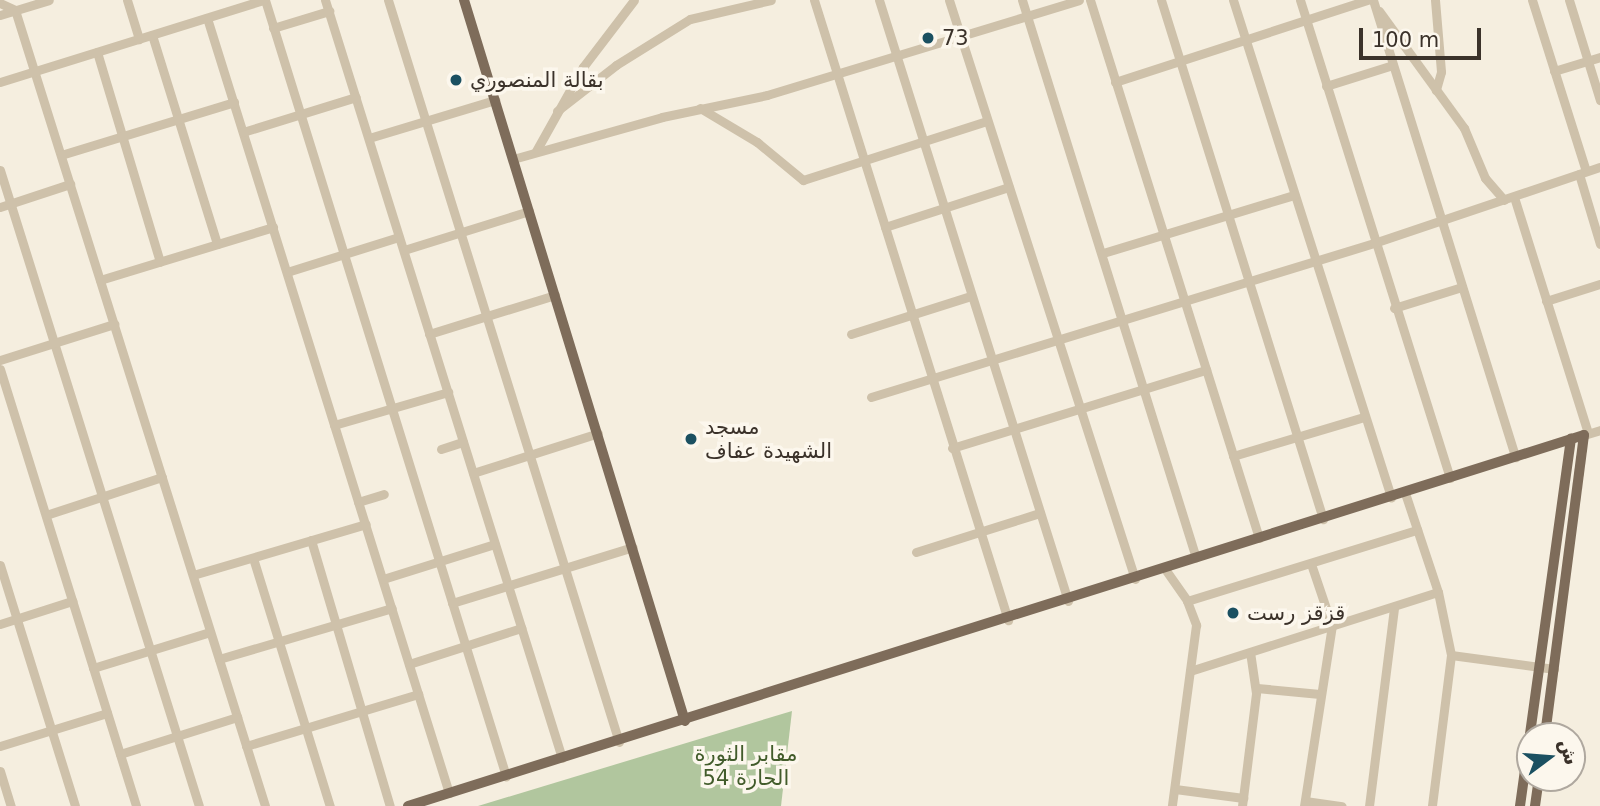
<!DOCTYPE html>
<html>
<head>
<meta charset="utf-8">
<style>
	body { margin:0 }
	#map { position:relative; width:1600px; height:806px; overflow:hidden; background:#f5eedf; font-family:"DejaVu Sans","Noto Sans Arabic",sans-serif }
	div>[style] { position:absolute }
	.green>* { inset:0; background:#b1c69e }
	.minor>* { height:9px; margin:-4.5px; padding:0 4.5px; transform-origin:4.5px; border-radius:4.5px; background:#cec1aa }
	.major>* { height:10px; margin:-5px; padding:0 5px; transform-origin:5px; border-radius:5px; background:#7e6c5a }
	.dots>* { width:19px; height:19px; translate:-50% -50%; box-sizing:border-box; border:4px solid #fcf7ed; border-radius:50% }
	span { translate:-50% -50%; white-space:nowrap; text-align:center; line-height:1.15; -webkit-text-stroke:7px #fcf7ed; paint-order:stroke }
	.poi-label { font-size:21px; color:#3b322a }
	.left { translate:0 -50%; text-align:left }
	.park-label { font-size:21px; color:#425c2b }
	.north { position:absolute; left:1516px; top:722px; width:70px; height:70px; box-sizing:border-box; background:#fcf7ed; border:2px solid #afa89f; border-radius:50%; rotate:74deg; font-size:19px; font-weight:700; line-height:28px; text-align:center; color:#3b322a }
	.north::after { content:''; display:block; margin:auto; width:24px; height:32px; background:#1b5061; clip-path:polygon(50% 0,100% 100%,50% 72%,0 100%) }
	.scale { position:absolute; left:1359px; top:28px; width:122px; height:32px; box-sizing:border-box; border:4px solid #3b322a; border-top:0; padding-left:9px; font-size:21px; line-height:24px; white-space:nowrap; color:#3b322a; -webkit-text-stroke:5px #fcf7ed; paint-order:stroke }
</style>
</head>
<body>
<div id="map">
	<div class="green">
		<i style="clip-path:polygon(792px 711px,781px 806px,478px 806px)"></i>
	</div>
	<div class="minor">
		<i style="left:127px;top:0;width:41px;rotate:72.9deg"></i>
		<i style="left:265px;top:0;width:813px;rotate:72.75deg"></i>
		<i style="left:325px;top:0;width:794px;rotate:72.64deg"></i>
		<i style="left:388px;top:0;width:777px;rotate:72.71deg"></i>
		<i style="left:814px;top:0;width:650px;rotate:72.62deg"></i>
		<i style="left:879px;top:0;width:630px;rotate:72.54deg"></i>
		<i style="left:949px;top:0;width:608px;rotate:72.19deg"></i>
		<i style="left:1022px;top:0;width:584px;rotate:72.68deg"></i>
		<i style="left:1090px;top:0;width:564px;rotate:72.56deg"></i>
		<i style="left:1161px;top:0;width:544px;rotate:72.66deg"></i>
		<i style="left:1233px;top:0;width:522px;rotate:72.36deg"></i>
		<i style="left:1300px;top:0;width:501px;rotate:72.58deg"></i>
		<i style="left:1373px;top:0;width:479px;rotate:72.7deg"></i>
		<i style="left:1435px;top:0;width:72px;rotate:85.2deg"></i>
		<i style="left:1441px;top:72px;width:19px;rotate:106deg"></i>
		<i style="left:1532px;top:0;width:179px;rotate:72.5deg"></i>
		<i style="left:1569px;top:0;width:105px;rotate:72.8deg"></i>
		<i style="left:0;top:3px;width:17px;rotate:25deg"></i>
		<i style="left:15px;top:10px;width:834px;rotate:72.56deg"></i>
		<i style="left:1379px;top:11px;width:145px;rotate:54deg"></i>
		<i style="left:1464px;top:128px;width:54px;rotate:67.2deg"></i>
		<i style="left:1485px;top:178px;width:29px;rotate:49deg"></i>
		<i style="left:0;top:15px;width:51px;rotate:-17deg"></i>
		<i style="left:207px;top:18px;width:812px;rotate:72.66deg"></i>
		<i style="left:273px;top:28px;width:59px;rotate:-16.9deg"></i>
		<i style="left:152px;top:35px;width:219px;rotate:72.7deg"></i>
		<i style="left:97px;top:52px;width:219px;rotate:73.3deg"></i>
		<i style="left:1554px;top:71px;width:48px;rotate:-16.9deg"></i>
		<i style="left:0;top:82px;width:276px;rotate:-17.3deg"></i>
		<i style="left:1115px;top:82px;width:266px;rotate:-18deg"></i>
		<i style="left:1326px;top:86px;width:70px;rotate:-17.4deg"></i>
		<i style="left:700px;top:108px;width:66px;rotate:30.8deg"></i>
		<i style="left:757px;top:142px;width:60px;rotate:39.6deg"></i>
		<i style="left:803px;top:180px;width:193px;rotate:-17.8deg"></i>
		<i style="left:557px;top:111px;width:75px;rotate:-37.9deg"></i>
		<i style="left:616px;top:65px;width:87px;rotate:-31.9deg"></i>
		<i style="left:690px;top:19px;width:83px;rotate:-13.2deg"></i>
		<i style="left:243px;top:132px;width:118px;rotate:-17.2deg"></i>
		<i style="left:369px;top:138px;width:132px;rotate:-16.8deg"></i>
		<i style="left:536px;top:151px;width:96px;rotate:-60.8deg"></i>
		<i style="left:583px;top:67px;width:84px;rotate:-52.7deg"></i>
		<i style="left:61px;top:155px;width:181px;rotate:-17deg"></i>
		<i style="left:513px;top:159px;width:155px;rotate:-15.7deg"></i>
		<i style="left:662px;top:117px;width:107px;rotate:-11.8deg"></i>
		<i style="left:767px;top:95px;width:326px;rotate:-16.9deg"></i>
		<i style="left:0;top:170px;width:666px;rotate:72.63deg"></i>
		<i style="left:1579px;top:174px;width:73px;rotate:73.3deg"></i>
		<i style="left:1514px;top:197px;width:247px;rotate:72.6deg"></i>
		<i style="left:0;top:207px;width:74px;rotate:-18.2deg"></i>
		<i style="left:885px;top:227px;width:130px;rotate:-17.9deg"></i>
		<i style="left:404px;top:250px;width:131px;rotate:-17.3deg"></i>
		<i style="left:1103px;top:253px;width:200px;rotate:-16.9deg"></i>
		<i style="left:287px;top:272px;width:117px;rotate:-17.4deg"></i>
		<i style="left:100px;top:280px;width:181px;rotate:-17deg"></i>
		<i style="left:1546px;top:301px;width:57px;rotate:-17.5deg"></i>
		<i style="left:1394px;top:308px;width:71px;rotate:-17.2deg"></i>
		<i style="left:429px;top:334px;width:132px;rotate:-17.2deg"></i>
		<i style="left:851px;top:334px;width:126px;rotate:-17.6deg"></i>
		<i style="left:0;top:360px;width:120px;rotate:-17.5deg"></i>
		<i style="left:0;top:369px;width:458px;rotate:72.7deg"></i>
		<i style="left:871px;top:397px;width:526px;rotate:-17.02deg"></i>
		<i style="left:1374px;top:243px;width:238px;rotate:-18.6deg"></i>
		<i style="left:334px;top:425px;width:119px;rotate:-16.1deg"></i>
		<i style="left:1584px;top:435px;width:17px;rotate:-17deg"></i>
		<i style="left:952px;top:448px;width:266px;rotate:-17.1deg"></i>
		<i style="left:441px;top:449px;width:23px;rotate:-18deg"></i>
		<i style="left:1233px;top:456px;width:137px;rotate:-16.6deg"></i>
		<i style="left:473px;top:473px;width:131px;rotate:-17.7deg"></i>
		<i style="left:1405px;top:493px;width:104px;rotate:71.6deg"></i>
		<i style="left:1438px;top:592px;width:64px;rotate:78.3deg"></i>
		<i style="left:1451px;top:655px;width:152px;rotate:97.2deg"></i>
		<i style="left:358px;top:502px;width:27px;rotate:-17deg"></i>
		<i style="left:46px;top:515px;width:122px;rotate:-18.1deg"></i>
		<i style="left:311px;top:540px;width:277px;rotate:73.5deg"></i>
		<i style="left:916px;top:552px;width:130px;rotate:-17.5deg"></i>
		<i style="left:253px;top:558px;width:260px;rotate:72.8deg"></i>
		<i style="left:0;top:565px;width:252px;rotate:72.7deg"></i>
		<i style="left:1165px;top:569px;width:39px;rotate:55deg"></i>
		<i style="left:1187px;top:601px;width:26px;rotate:69deg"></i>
		<i style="left:1196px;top:625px;width:183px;rotate:97.6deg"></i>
		<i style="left:193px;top:575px;width:180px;rotate:-16.4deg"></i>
		<i style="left:383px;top:579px;width:117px;rotate:-17.4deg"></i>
		<i style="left:1187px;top:601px;width:241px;rotate:-17.2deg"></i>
		<i style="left:452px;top:603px;width:189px;rotate:-17.2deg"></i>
		<i style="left:0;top:624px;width:76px;rotate:-17.7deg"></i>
		<i style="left:1451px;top:655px;width:104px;rotate:7.7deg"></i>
		<i style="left:219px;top:659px;width:180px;rotate:-16.4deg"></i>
		<i style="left:409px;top:664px;width:118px;rotate:-17.8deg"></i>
		<i style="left:93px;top:668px;width:122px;rotate:-17.1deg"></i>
		<i style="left:1190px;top:671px;width:260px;rotate:-17.7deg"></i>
		<i style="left:1257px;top:688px;width:63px;rotate:5.4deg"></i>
		<i style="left:0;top:746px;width:112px;rotate:-17.1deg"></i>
		<i style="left:246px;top:746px;width:180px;rotate:-16.8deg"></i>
		<i style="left:120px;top:754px;width:123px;rotate:-17.5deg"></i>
		<i style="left:0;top:771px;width:37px;rotate:73deg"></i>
		<i style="left:1175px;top:789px;width:69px;rotate:7.5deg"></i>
		<i style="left:1305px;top:801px;width:37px;rotate:8deg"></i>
		<i style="left:1242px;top:806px;width:114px;rotate:-82.9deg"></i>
		<i style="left:1256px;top:693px;width:41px;rotate:-98.3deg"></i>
		<i style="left:1304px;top:806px;width:182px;rotate:-81.2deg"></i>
		<i style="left:1332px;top:626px;width:65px;rotate:-108.7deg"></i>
		<i style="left:1369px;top:806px;width:201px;rotate:-82.8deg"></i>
	</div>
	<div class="major">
		<i style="left:464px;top:0;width:754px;rotate:72.96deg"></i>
		<i style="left:408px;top:806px;width:1233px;rotate:-17.51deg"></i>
		<i style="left:1584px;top:435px;width:304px;rotate:97.4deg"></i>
		<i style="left:1520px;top:806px;width:371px;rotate:-82.1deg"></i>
		<i style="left:1535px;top:806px;width:28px;rotate:-82deg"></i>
	</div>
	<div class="dots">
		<i style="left:928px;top:38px;background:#1b5061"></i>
		<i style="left:456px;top:80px;background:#1b5061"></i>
		<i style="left:691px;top:439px;background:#1b5061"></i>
		<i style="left:1233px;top:613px;background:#1b5061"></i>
	</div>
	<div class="poi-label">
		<span class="left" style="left:942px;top:38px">73</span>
		<span class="left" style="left:470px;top:80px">بقالة المنصوري</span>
		<span class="left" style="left:705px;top:439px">مسجد<br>الشهيدة عفاف</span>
		<span class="left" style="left:1247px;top:613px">قزقز رست</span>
	</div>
	<div class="park-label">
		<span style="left:746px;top:766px">مقابر الثورة<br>الحارة 54</span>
	</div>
	<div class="north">ش</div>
	<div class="scale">100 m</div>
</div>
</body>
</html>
